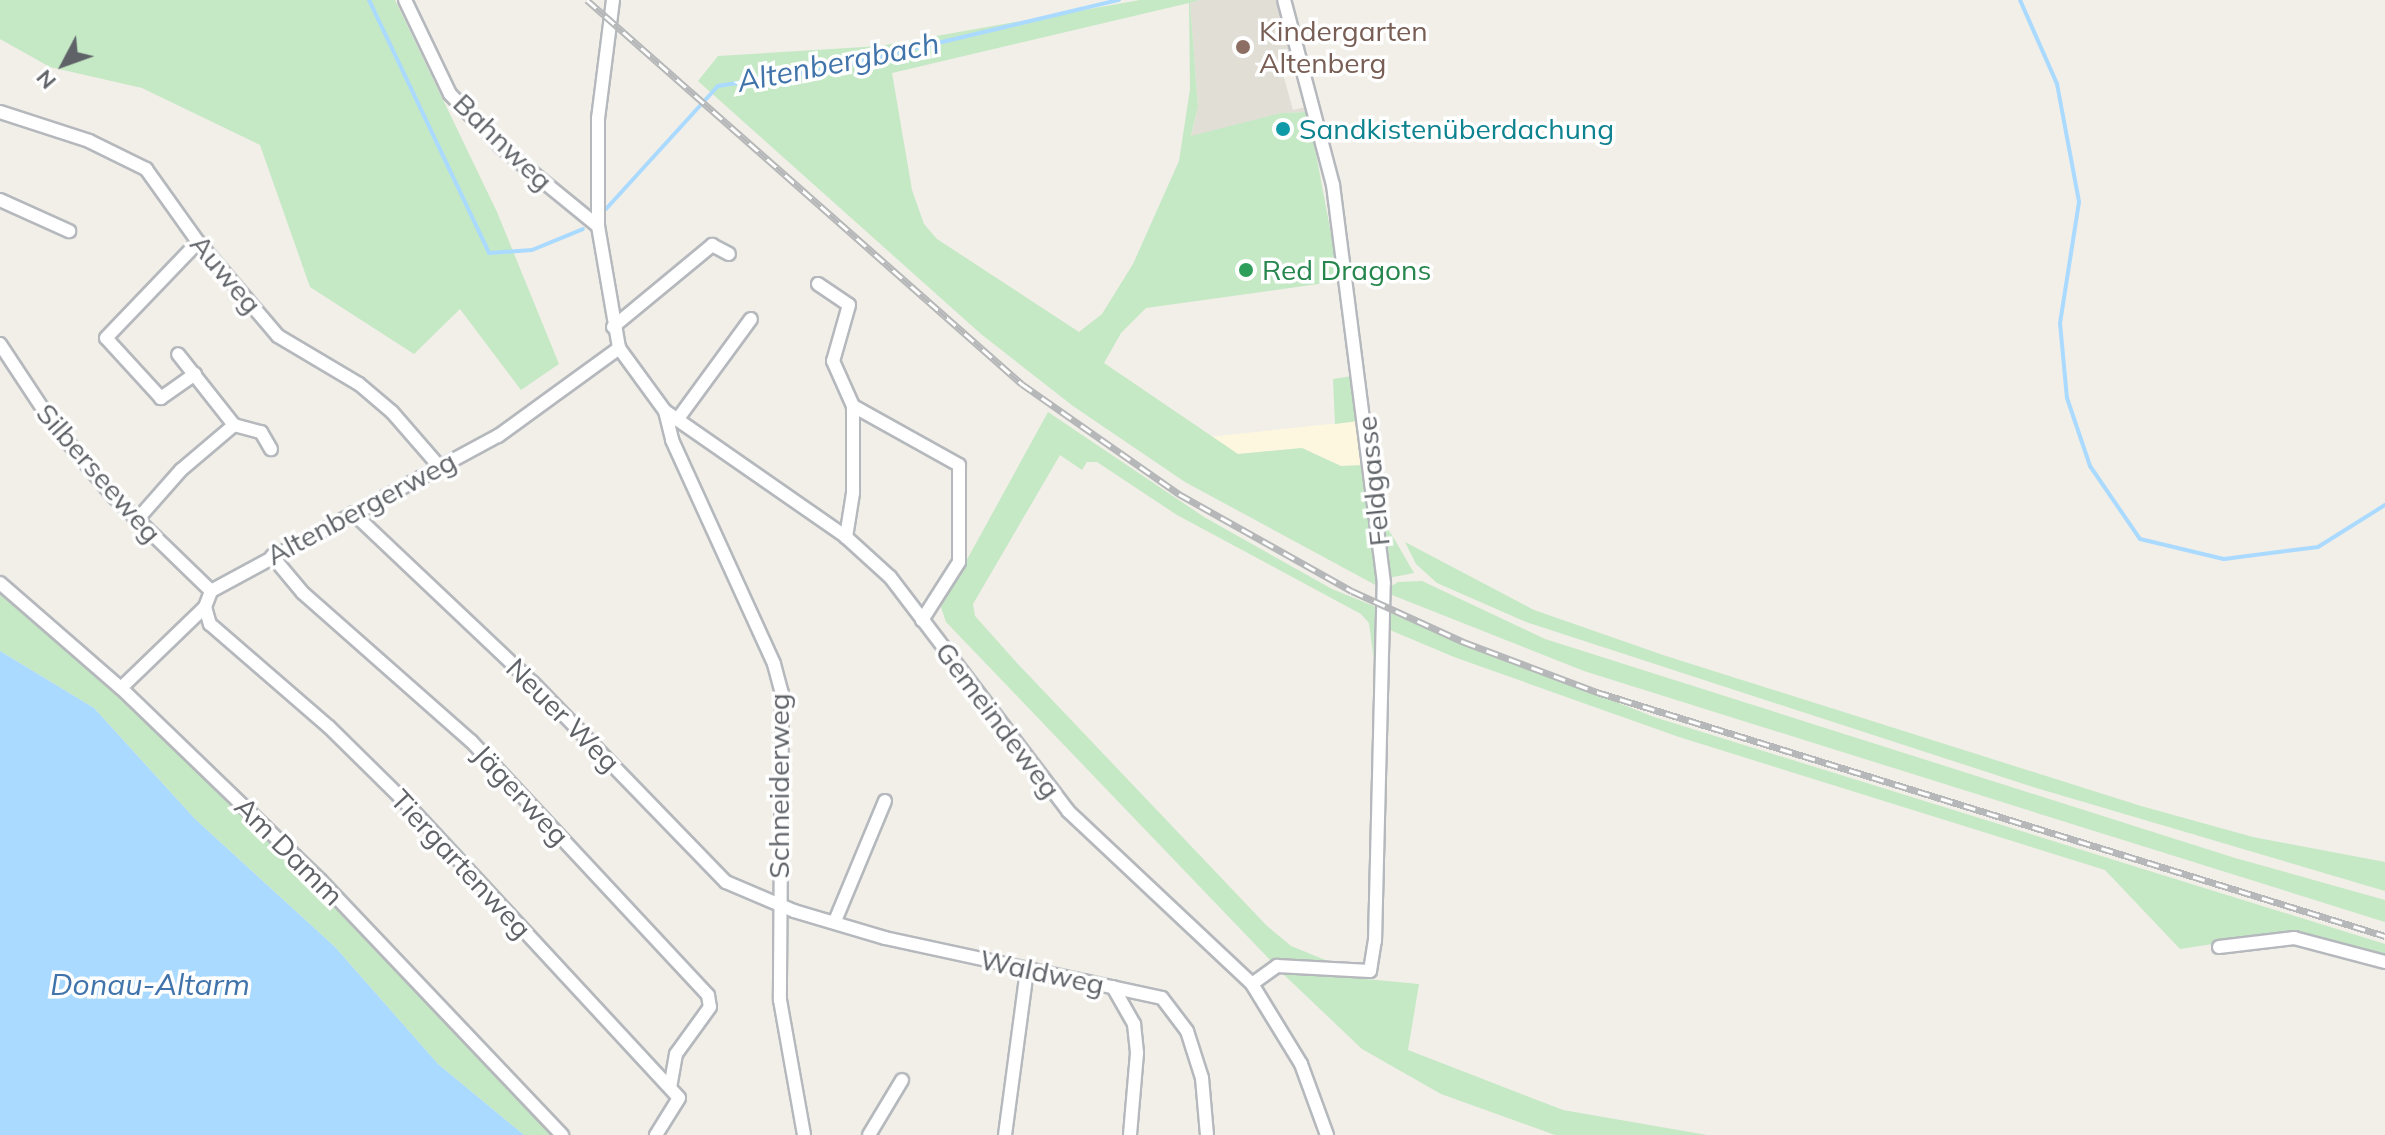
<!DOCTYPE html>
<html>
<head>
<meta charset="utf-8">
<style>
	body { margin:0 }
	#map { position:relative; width:2385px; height:1135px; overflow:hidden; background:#f1efe8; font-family:Mulish,sans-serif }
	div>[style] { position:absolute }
	.commercial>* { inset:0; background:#fef7e0 }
	.education>* { inset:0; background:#e1ded6 }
	.green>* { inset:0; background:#c5e8c5 }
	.water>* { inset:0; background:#aadaff }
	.stream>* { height:4px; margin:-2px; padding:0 2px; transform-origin:2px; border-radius:2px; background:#aadaff }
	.roads { filter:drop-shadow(2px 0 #b5b8bc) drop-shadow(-2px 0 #b5b8bc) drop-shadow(0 2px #b5b8bc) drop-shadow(0 -2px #b5b8bc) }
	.street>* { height:12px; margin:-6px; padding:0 6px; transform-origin:6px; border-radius:6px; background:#fff }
	.rail>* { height:7px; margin-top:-3.5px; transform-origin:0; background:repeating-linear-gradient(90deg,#fff 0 12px,#b6b7b8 0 24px); box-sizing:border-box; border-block:2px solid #b6b7b8 }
	.dots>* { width:22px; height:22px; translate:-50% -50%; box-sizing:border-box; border:4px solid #fff; border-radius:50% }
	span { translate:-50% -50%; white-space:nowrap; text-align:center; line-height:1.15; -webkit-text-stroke:7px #fff; paint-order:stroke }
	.education-label { font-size:28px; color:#785e54 }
	.left { translate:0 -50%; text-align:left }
	.culture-label { font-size:28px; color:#0d838f }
	.street-label { font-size:28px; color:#5f6368 }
	.leisure-label { font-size:28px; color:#27864d }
	.water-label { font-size:30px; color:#4174aa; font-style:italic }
	.north { position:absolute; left:24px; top:24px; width:80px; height:80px; -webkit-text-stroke:6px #fff; paint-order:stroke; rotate:229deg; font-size:22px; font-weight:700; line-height:32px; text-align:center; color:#5f6368 }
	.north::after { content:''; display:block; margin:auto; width:28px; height:36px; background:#5f6368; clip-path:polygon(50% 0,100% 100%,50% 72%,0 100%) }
</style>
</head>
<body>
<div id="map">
	<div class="commercial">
		<i style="clip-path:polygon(1358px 421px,1365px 465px,1341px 466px,1302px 448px,1238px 454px,1208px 437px)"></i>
	</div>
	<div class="education">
		<i style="clip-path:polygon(1199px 0,1279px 0,1298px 70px,1283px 74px,1293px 110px,1306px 107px,1308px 112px,1281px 113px,1191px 137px,1198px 106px,1190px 3px)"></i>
	</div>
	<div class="green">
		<i style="clip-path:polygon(0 0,395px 0,497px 212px,559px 364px,521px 390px,460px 309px,414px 354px,310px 287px,260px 145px,142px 88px,50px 67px,0 39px)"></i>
		<i style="clip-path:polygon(evenodd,1140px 0,1199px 0,1190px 3px,1198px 106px,1191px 136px,1281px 113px,1308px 112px,1340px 281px,1146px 308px,1121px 333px,1104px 363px,1238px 454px,1302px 448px,1341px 466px,1365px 465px,1381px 588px,1185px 482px,1073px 406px,981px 334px,698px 81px,718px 56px,880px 46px,1140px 0,1189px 3px,1190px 89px,1179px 161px,1133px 264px,1102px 314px,1079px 332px,937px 239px,924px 224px,912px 190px,892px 73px,1189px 3px)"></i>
		<i style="clip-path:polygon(1352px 376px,1358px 421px,1335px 424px,1333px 379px)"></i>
		<i style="clip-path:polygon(1048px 412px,1204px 517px,1332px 589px,1381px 609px,1376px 677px,1369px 623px,1361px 614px,1177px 515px,1097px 462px,1087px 462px,1082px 470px,1060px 455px,973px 604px,975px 616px,1017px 663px,1267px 926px,1291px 946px,1340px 966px,1272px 962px,946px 622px,941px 607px)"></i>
		<i style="clip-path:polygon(1380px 520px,1392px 535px,1414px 573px,1388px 578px)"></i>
		<i style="clip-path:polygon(1405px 542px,1534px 610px,1666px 656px,2141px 806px,2253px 837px,2385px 862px,2385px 891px,2033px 787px,1526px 622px,1437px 583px,1416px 564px)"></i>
		<i style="clip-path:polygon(1422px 581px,1545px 639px,2235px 858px,2385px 900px,2385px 922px,1584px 671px,1392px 595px,1390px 587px,1398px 582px)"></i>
		<i style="clip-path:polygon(0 589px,134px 708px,323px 888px,559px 1135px,524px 1135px,438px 1064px,335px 947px,195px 819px,94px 708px,0 651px)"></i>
		<i style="clip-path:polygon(1390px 613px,1654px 717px,2385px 944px,2385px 958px,2298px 931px,2180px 949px,2105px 870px,1679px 737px,1454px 657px,1390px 630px)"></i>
		<i style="clip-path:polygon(1280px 971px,1419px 984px,1408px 1050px,1563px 1110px,1707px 1135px,1555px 1135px,1441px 1094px,1362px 1049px)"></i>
	</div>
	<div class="water">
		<i style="clip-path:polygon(0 651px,94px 708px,195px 819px,335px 947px,438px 1064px,524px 1135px,0 1135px)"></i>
	</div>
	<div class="stream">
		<i style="left:369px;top:0;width:280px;rotate:64.6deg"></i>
		<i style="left:489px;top:253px;width:43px;rotate:-4deg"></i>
		<i style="left:532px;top:250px;width:55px;rotate:-22.4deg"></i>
		<i style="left:2020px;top:0;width:92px;rotate:66.2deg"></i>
		<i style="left:2057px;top:84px;width:120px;rotate:79.4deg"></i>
		<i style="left:2079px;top:202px;width:122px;rotate:98.9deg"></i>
		<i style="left:2060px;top:323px;width:75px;rotate:84.7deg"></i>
		<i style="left:2067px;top:398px;width:72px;rotate:71.3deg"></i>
		<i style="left:2090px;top:466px;width:88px;rotate:55.6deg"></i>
		<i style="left:2140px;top:539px;width:86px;rotate:13.4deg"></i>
		<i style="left:2224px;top:559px;width:95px;rotate:-7.3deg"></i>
		<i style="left:2318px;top:547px;width:79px;rotate:-32.1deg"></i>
		<i style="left:606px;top:209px;width:166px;rotate:-47.7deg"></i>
		<i style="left:718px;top:86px;width:116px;rotate:-8.9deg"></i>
		<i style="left:833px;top:68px;width:294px;rotate:-13.4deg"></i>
	</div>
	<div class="roads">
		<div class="street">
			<i style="left:405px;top:0;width:104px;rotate:64.4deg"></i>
			<i style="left:450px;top:94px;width:74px;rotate:46.1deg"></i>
			<i style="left:501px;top:147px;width:125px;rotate:39.2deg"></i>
			<i style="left:613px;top:0;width:119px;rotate:97.2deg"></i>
			<i style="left:598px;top:118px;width:108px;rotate:90deg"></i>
			<i style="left:598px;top:226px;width:124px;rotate:80.2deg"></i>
			<i style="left:619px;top:348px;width:78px;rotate:53.9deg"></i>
			<i style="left:665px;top:411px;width:221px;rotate:34.8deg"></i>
			<i style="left:846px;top:537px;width:59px;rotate:42.3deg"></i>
			<i style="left:890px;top:577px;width:294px;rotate:52.7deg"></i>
			<i style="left:1068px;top:811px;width:253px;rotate:43.2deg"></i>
			<i style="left:1252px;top:984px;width:94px;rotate:58.5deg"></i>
			<i style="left:1301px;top:1064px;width:76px;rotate:69.9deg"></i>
			<i style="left:0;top:112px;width:94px;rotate:18deg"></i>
			<i style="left:89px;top:141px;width:64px;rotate:26.2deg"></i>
			<i style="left:146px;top:169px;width:90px;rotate:54.5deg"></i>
			<i style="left:198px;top:242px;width:123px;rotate:49.6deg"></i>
			<i style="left:278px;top:336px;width:94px;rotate:30.7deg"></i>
			<i style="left:359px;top:384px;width:43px;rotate:40.3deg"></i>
			<i style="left:392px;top:412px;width:72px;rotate:49deg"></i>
			<i style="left:0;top:200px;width:76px;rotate:24.2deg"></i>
			<i style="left:818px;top:284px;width:37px;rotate:34deg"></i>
			<i style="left:849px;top:305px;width:58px;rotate:105.9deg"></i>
			<i style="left:833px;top:361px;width:49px;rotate:66deg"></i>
			<i style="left:853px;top:406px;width:87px;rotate:90deg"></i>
			<i style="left:853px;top:493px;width:45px;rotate:99deg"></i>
			<i style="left:613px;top:327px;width:129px;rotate:-39.6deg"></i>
			<i style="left:712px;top:245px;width:19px;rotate:28deg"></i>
			<i style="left:0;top:344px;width:95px;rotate:56.6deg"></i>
			<i style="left:52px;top:423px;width:95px;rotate:50.1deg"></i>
			<i style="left:113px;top:496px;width:136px;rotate:44.1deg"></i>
			<i style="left:195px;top:374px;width:42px;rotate:144.8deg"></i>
			<i style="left:161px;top:398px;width:81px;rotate:-132.5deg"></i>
			<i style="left:106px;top:338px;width:133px;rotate:-46.2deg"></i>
			<i style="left:853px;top:406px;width:121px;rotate:29.1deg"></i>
			<i style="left:959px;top:465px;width:97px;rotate:90deg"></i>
			<i style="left:959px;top:562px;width:69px;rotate:122.5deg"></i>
			<i style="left:665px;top:411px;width:30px;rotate:76deg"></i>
			<i style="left:672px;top:440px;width:246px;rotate:65.5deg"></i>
			<i style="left:774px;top:664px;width:30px;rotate:75deg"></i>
			<i style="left:782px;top:693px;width:307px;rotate:90.4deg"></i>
			<i style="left:780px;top:1000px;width:137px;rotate:79.9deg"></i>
			<i style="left:677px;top:420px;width:125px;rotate:-53.8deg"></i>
			<i style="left:234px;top:425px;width:28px;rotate:15deg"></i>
			<i style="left:261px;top:432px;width:20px;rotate:60deg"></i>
			<i style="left:353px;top:513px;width:246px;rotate:43.4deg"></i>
			<i style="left:532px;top:682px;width:279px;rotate:45.9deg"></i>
			<i style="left:726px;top:882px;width:74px;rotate:23.1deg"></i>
			<i style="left:794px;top:911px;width:95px;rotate:16.5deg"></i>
			<i style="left:885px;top:938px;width:283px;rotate:12.2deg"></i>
			<i style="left:1162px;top:998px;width:41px;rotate:52.9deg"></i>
			<i style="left:1187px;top:1031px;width:49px;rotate:72.3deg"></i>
			<i style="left:1202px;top:1078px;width:57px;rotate:85deg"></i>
			<i style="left:136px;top:521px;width:68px;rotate:-48.6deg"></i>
			<i style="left:181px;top:470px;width:70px;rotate:-40.3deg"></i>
			<i style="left:234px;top:425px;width:90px;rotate:-128.3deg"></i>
			<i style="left:272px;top:556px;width:48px;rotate:50deg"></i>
			<i style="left:303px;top:593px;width:224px;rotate:41.4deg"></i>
			<i style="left:471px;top:741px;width:347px;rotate:47deg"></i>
			<i style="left:708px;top:995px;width:12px;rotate:81deg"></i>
			<i style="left:710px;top:1007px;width:58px;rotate:125.9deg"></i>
			<i style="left:676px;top:1054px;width:34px;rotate:100deg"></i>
			<i style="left:0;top:583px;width:160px;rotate:41deg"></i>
			<i style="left:121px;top:688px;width:277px;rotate:44deg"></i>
			<i style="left:320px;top:880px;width:352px;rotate:46.5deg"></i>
			<i style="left:205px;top:607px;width:18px;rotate:74deg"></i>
			<i style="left:210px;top:624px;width:157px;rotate:40.9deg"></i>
			<i style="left:329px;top:727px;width:107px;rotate:44.6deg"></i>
			<i style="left:405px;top:802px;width:403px;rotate:47.2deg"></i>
			<i style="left:679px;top:1098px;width:44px;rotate:121.9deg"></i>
			<i style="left:121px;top:688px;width:117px;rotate:-44deg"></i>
			<i style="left:205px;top:607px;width:17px;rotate:-69deg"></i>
			<i style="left:211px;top:591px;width:326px;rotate:-28.4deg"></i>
			<i style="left:498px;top:436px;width:150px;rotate:-36deg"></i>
			<i style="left:835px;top:921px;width:130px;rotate:-67.4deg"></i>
			<i style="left:2219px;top:947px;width:76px;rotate:-6.8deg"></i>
			<i style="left:2294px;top:938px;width:94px;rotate:14.8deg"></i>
			<i style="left:1252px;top:984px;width:31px;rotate:-36deg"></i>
			<i style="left:1277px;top:966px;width:93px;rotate:3.1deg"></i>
			<i style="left:1370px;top:971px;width:30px;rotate:-81deg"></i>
			<i style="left:1375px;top:941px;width:358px;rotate:-88.6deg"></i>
			<i style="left:1384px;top:583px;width:401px;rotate:-97.3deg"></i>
			<i style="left:1333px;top:185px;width:191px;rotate:-104.8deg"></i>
			<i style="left:1113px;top:987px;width:43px;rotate:60.4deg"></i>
			<i style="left:1134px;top:1024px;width:29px;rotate:84deg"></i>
			<i style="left:1137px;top:1053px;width:82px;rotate:94.9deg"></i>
			<i style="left:869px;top:1135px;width:64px;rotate:-59deg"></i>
			<i style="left:1005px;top:1135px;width:166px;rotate:-82.4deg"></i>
		</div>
	</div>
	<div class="rail">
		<i style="left:587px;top:0;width:580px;rotate:41.44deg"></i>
		<i style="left:1022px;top:384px;width:192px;rotate:35deg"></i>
		<i style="left:1179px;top:494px;width:198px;rotate:29.3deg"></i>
		<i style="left:1352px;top:591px;width:123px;rotate:24.5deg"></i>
		<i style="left:1464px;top:642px;width:142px;rotate:20.6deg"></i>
		<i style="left:1597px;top:692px;width:825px;rotate:17.2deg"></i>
	</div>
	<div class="dots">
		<i style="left:1243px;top:47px;background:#8d6e63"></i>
		<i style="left:1283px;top:129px;background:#0f9aa8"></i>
		<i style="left:1246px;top:270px;background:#2e9e5b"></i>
	</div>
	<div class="education-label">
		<span class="left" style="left:1259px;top:47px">Kindergarten<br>Altenberg</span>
	</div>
	<div class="culture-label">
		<span class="left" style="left:1299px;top:129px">Sandkistenüberdachung</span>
	</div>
	<div class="street-label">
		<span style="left:503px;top:142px;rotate:44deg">Bahnweg</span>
		<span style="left:226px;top:274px;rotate:50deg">Auweg</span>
		<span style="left:99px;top:473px;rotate:49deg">Silberseeweg</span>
		<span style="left:1373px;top:481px;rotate:-96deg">Feldgasse</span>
		<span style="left:361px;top:508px;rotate:-28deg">Altenbergerweg</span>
		<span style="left:563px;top:715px;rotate:45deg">Neuer Weg</span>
		<span style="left:998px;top:720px;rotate:53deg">Gemeindeweg</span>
		<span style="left:779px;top:786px;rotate:-90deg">Schneiderweg</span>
		<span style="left:521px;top:795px;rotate:47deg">Jägerweg</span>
		<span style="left:289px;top:851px;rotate:45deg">Am Damm</span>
		<span style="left:461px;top:864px;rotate:47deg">Tiergartenweg</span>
		<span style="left:1042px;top:972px;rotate:12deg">Waldweg</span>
	</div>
	<div class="leisure-label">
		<span class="left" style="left:1262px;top:270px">Red Dragons</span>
	</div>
	<div class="water-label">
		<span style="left:838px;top:62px;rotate:-11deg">Altenbergbach</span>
		<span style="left:150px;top:984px">Donau-Altarm</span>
	</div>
	<div class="north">N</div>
</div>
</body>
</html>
